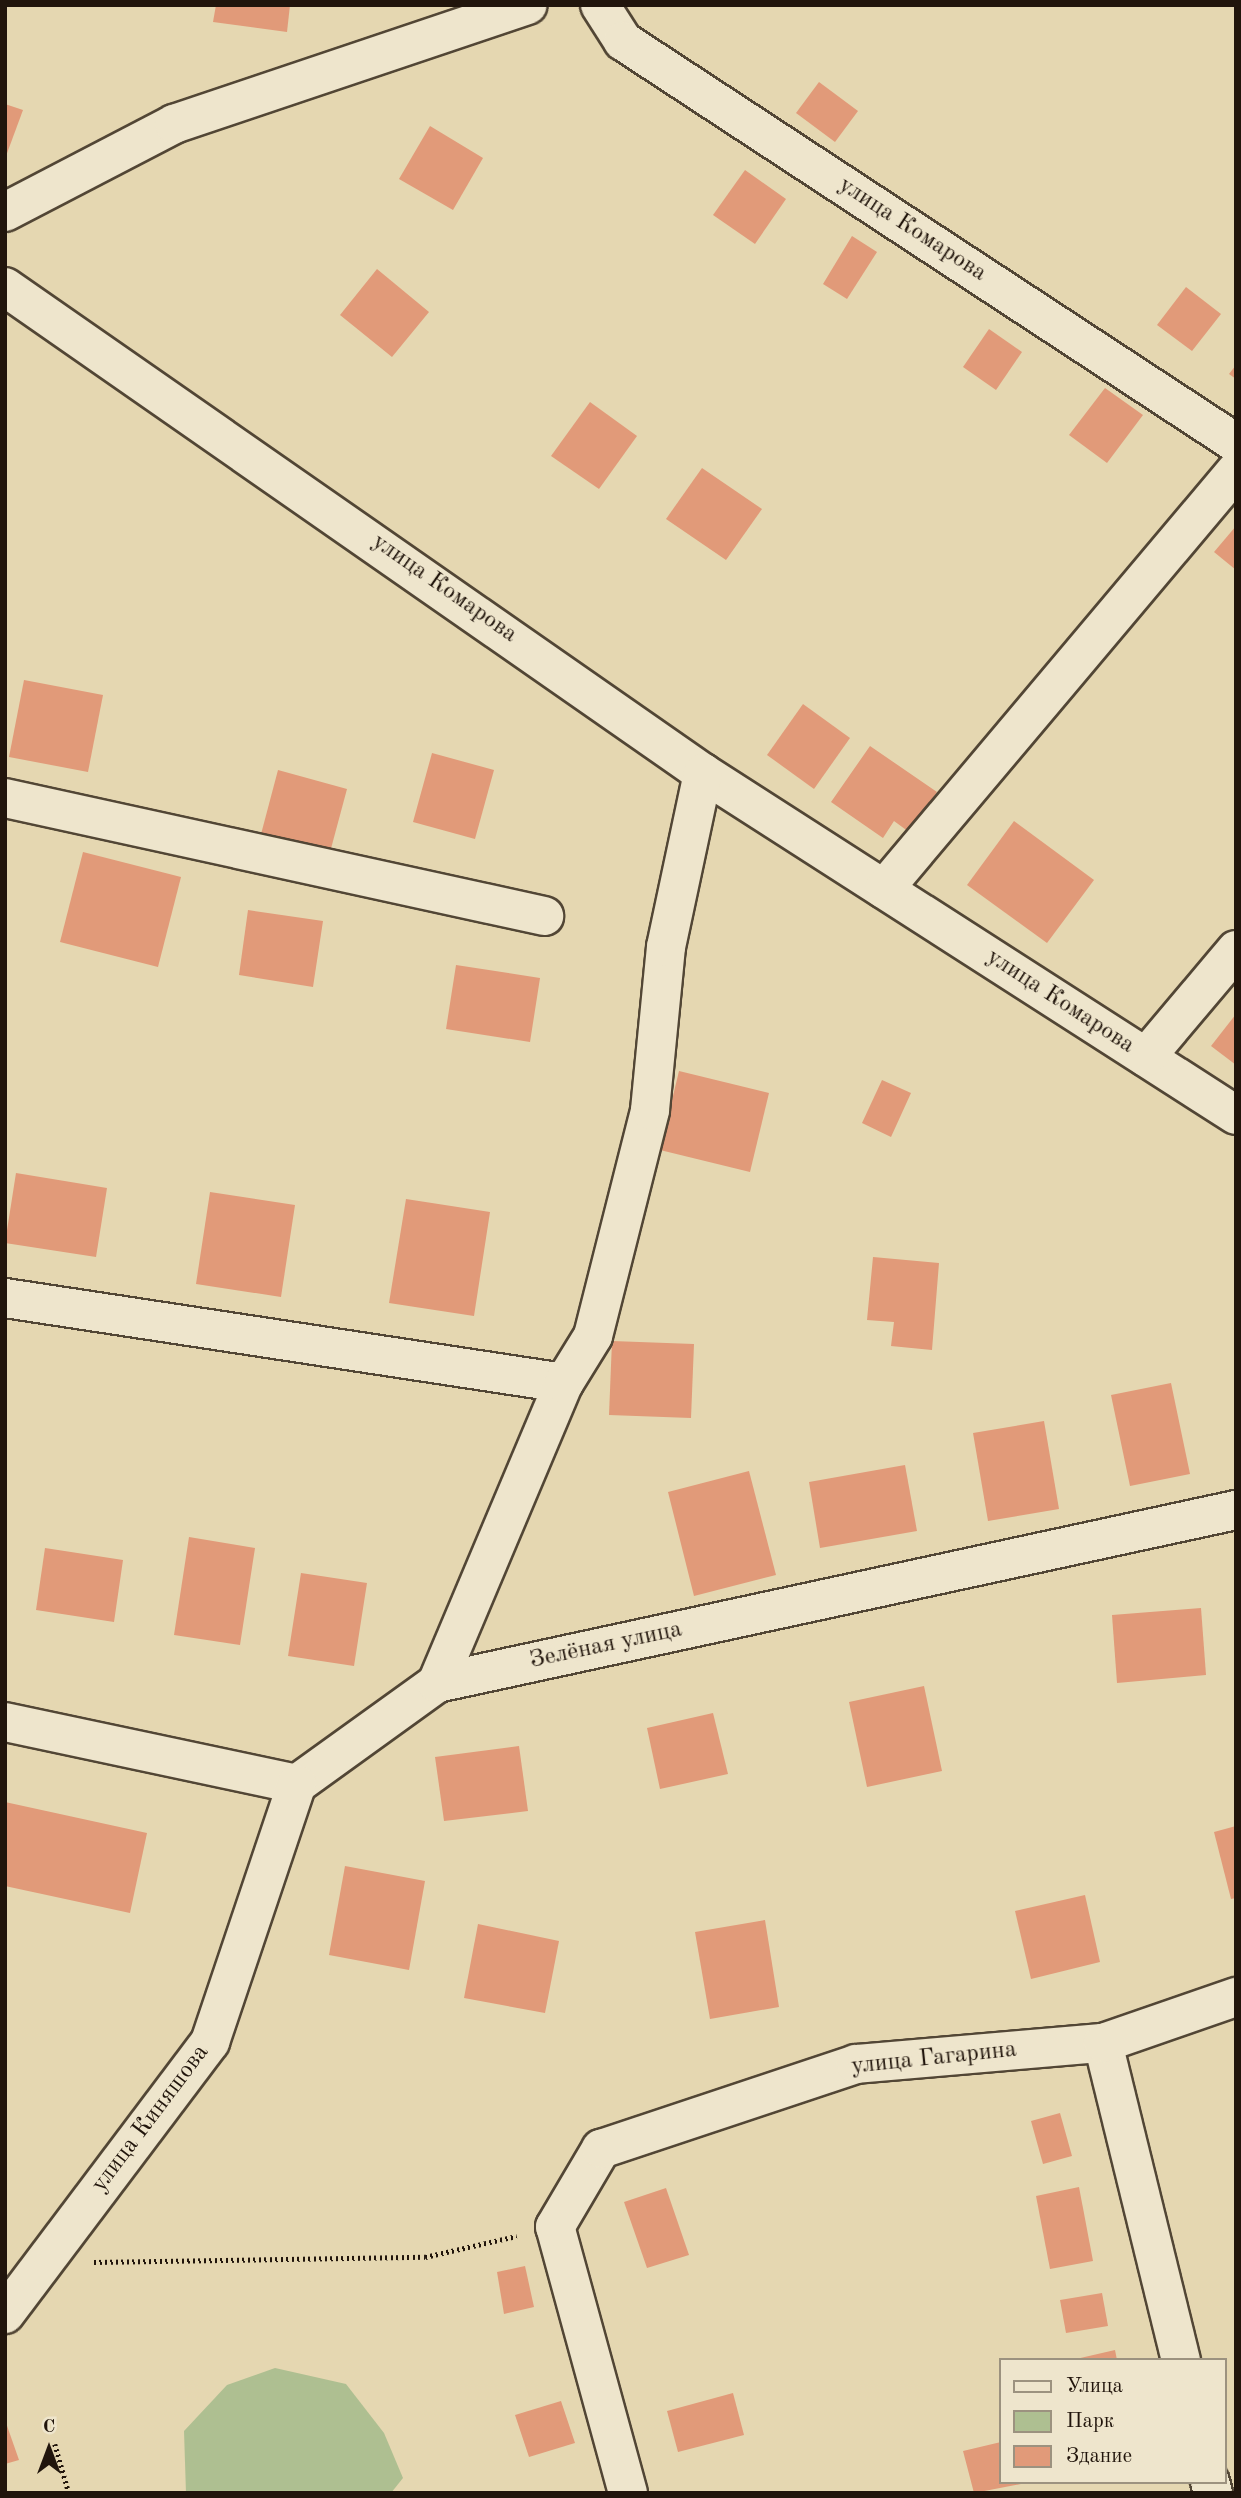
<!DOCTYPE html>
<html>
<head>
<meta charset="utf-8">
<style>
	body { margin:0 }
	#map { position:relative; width:1241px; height:2498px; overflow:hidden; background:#e5d7b1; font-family:"Old Standard TT",serif }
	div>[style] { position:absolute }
	.green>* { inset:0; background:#aebf91 }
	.building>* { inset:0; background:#e19a79 }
	.path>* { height:4.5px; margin-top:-2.25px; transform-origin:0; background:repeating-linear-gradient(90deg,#21150c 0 2px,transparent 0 5.5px) }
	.roads { filter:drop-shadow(2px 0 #524635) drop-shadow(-2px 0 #524635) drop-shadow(0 2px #524635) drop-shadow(0 -2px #524635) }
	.minor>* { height:38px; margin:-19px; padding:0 19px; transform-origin:19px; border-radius:19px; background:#eee5cc }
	span { translate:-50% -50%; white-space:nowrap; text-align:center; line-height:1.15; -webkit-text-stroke:6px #eee5cc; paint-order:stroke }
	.street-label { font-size:24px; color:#21150c }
	.frame { position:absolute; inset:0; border:7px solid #21150c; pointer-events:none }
	.legend { position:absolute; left:999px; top:2358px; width:228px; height:126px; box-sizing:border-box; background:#eee5cc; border:2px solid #9c927f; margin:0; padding:9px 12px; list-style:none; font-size:21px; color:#21150c }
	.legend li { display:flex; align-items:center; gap:14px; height:35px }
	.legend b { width:35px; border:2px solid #9c927f }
	.north { position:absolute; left:14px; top:2414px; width:70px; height:70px; -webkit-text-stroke:5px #eee5cc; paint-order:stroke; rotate:0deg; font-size:19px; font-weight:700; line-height:28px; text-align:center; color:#21150c }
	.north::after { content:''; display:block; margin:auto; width:24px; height:32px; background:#21150c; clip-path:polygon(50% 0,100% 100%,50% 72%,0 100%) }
</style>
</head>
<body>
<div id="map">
	<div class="green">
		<i style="clip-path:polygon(275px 2368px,346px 2384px,384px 2433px,403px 2478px,391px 2493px,186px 2493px,184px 2431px,227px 2385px)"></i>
	</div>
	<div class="building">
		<i style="clip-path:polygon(216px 5px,290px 5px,287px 32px,213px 22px)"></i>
		<i style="clip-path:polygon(819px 82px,858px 111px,835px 142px,796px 113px)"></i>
		<i style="clip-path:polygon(5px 104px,23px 110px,6px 156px,5px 156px)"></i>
		<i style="clip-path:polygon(430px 126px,483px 158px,453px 210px,399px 179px)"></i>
		<i style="clip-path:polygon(745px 170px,786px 199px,755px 244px,713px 215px)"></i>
		<i style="clip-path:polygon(852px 236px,877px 252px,847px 299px,823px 284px)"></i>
		<i style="clip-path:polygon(377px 269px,429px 312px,392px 357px,340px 315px)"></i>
		<i style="clip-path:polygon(1186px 287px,1221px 314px,1192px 351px,1157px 325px)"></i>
		<i style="clip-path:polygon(989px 329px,1022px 352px,996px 390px,963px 367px)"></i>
		<i style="clip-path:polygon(1236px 365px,1236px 379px,1229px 374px)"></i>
		<i style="clip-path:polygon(1105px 388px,1143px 415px,1107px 463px,1069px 435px)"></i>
		<i style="clip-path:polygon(590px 402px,637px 436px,599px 489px,551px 456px)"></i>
		<i style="clip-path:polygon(702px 468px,762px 509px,726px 560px,666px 519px)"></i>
		<i style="clip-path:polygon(1236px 526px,1236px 570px,1214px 552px)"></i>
		<i style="clip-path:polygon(24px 680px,103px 695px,88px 772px,9px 757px)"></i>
		<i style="clip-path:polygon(803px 704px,850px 738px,814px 789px,767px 755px)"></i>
		<i style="clip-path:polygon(870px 746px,937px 792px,909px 832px,894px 821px,883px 838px,831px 802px)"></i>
		<i style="clip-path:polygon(432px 753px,494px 770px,475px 839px,413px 822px)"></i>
		<i style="clip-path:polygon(278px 770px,347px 789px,329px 856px,260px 838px)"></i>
		<i style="clip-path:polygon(1014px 821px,1094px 880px,1047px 943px,967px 885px)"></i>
		<i style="clip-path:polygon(83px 852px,181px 877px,158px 967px,60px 942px)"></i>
		<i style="clip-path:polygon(248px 910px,323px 921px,313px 987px,239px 975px)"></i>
		<i style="clip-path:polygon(456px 965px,540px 978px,530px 1042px,446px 1029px)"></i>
		<i style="clip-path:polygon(1236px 1014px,1236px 1065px,1211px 1046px)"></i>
		<i style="clip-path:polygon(679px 1071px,769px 1093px,750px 1172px,660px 1150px)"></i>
		<i style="clip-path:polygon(882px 1080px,911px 1093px,891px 1137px,862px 1123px)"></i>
		<i style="clip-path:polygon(16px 1173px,107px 1188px,96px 1257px,5px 1243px)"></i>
		<i style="clip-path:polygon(210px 1192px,295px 1205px,281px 1297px,196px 1284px)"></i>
		<i style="clip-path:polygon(406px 1199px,490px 1212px,474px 1316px,389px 1303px)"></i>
		<i style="clip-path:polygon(873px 1257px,939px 1263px,932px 1350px,891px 1346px,894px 1322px,867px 1320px)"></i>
		<i style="clip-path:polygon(612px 1341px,694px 1344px,691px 1418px,609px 1415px)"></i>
		<i style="clip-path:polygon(1171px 1383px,1190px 1474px,1130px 1486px,1111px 1395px)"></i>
		<i style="clip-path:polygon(1044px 1421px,1059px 1509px,988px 1521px,973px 1433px)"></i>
		<i style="clip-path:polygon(905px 1465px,917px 1531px,820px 1548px,809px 1482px)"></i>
		<i style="clip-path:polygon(749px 1471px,776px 1575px,694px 1596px,668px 1492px)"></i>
		<i style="clip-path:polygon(189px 1537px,255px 1548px,240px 1645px,174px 1635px)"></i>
		<i style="clip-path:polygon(45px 1548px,123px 1560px,114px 1622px,36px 1610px)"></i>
		<i style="clip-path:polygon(301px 1573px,367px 1583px,354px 1666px,288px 1656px)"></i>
		<i style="clip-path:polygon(1201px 1608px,1206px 1675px,1117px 1683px,1112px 1615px)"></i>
		<i style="clip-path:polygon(924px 1686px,942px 1771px,867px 1787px,849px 1702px)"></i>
		<i style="clip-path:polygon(713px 1713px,728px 1774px,660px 1789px,647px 1728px)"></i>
		<i style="clip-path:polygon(519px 1746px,528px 1811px,444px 1821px,435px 1757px)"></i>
		<i style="clip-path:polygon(5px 1802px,147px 1833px,130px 1913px,5px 1886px)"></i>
		<i style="clip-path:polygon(1236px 1826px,1236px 1898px,1231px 1899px,1214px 1832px)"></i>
		<i style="clip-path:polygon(345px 1866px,425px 1881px,409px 1970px,329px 1955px)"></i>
		<i style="clip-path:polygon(1085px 1895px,1100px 1962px,1031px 1979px,1015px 1911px)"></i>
		<i style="clip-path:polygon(765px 1920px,779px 2007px,710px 2019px,695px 1932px)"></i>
		<i style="clip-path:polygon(478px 1924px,559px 1941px,545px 2013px,464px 1998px)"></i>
		<i style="clip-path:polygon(1060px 2113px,1072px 2156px,1043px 2164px,1031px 2121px)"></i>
		<i style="clip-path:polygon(1079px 2187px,1093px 2261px,1050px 2269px,1036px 2196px)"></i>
		<i style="clip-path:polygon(666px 2188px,689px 2255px,647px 2268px,624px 2202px)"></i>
		<i style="clip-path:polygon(525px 2266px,534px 2307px,504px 2314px,497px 2272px)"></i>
		<i style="clip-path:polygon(1102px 2293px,1108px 2326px,1066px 2333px,1060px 2300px)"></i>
		<i style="clip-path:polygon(1115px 2350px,1117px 2360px,1076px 2360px,1076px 2359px)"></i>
		<i style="clip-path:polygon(733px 2393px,744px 2435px,678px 2452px,667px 2411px)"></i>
		<i style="clip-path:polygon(561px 2401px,575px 2443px,529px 2457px,515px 2415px)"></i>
		<i style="clip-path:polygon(5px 2420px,19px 2460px,5px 2464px)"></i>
		<i style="clip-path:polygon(1001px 2442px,1001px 2482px,1026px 2483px,974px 2493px,963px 2451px)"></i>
	</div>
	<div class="path">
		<i style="left:94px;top:2262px;width:331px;rotate:-0.9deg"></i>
		<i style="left:425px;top:2257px;width:94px;rotate:-12.9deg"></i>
		<i style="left:55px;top:2444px;width:51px;rotate:74.1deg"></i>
	</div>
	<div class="roads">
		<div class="minor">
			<i style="left:600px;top:5px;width:43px;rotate:57.4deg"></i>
			<i style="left:623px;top:41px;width:733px;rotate:33.26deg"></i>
			<i style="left:5px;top:212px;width:191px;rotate:-27.5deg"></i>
			<i style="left:174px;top:124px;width:373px;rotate:-18.6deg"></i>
			<i style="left:5px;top:287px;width:851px;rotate:34.85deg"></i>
			<i style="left:703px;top:773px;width:633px;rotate:32.69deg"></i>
			<i style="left:5px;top:798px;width:552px;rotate:12.35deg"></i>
			<i style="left:884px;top:889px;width:546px;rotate:-49.9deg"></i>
			<i style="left:1146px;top:1057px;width:140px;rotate:-49.9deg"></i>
			<i style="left:5px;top:1298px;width:565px;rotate:8.65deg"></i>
			<i style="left:437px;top:1683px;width:326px;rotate:-67.1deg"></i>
			<i style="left:564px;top:1383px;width:55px;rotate:-58.3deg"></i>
			<i style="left:593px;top:1336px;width:233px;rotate:-75.8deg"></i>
			<i style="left:650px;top:1110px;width:164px;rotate:-84.4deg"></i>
			<i style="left:666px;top:947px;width:178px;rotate:-78deg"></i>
			<i style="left:5px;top:1722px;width:299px;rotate:12deg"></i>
			<i style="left:297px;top:1784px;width:173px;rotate:-35.8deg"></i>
			<i style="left:437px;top:1683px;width:818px;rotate:-12.22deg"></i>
			<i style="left:1103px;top:2043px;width:326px;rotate:76.2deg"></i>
			<i style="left:5px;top:2314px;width:341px;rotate:-53deg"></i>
			<i style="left:210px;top:2042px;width:272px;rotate:-71.4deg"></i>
			<i style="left:1210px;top:2482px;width:11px;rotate:75deg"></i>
			<i style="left:628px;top:2493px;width:276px;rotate:-105.3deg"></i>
			<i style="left:555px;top:2227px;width:91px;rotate:-59.5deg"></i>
			<i style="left:601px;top:2149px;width:269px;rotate:-18.4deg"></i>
			<i style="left:856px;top:2064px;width:248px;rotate:-4.9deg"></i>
			<i style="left:1103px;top:2043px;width:141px;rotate:-19.1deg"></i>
		</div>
	</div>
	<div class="street-label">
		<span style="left:912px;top:230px;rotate:33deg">улица Комарова</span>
		<span style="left:444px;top:589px;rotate:35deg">улица Комарова</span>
		<span style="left:1060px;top:1002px;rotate:33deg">улица Комарова</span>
		<span style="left:606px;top:1646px;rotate:-12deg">Зелёная улица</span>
		<span style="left:934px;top:2059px;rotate:-6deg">улица Гагарина</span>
		<span style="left:151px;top:2119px;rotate:-53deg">улица Киняшова</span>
	</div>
	<div class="frame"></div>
	<ul class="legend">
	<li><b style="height:9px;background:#eee5cc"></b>Улица</li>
	<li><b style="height:19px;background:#aebf91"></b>Парк</li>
	<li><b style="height:19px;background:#e19a79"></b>Здание</li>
	</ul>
	<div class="north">С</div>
</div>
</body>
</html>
